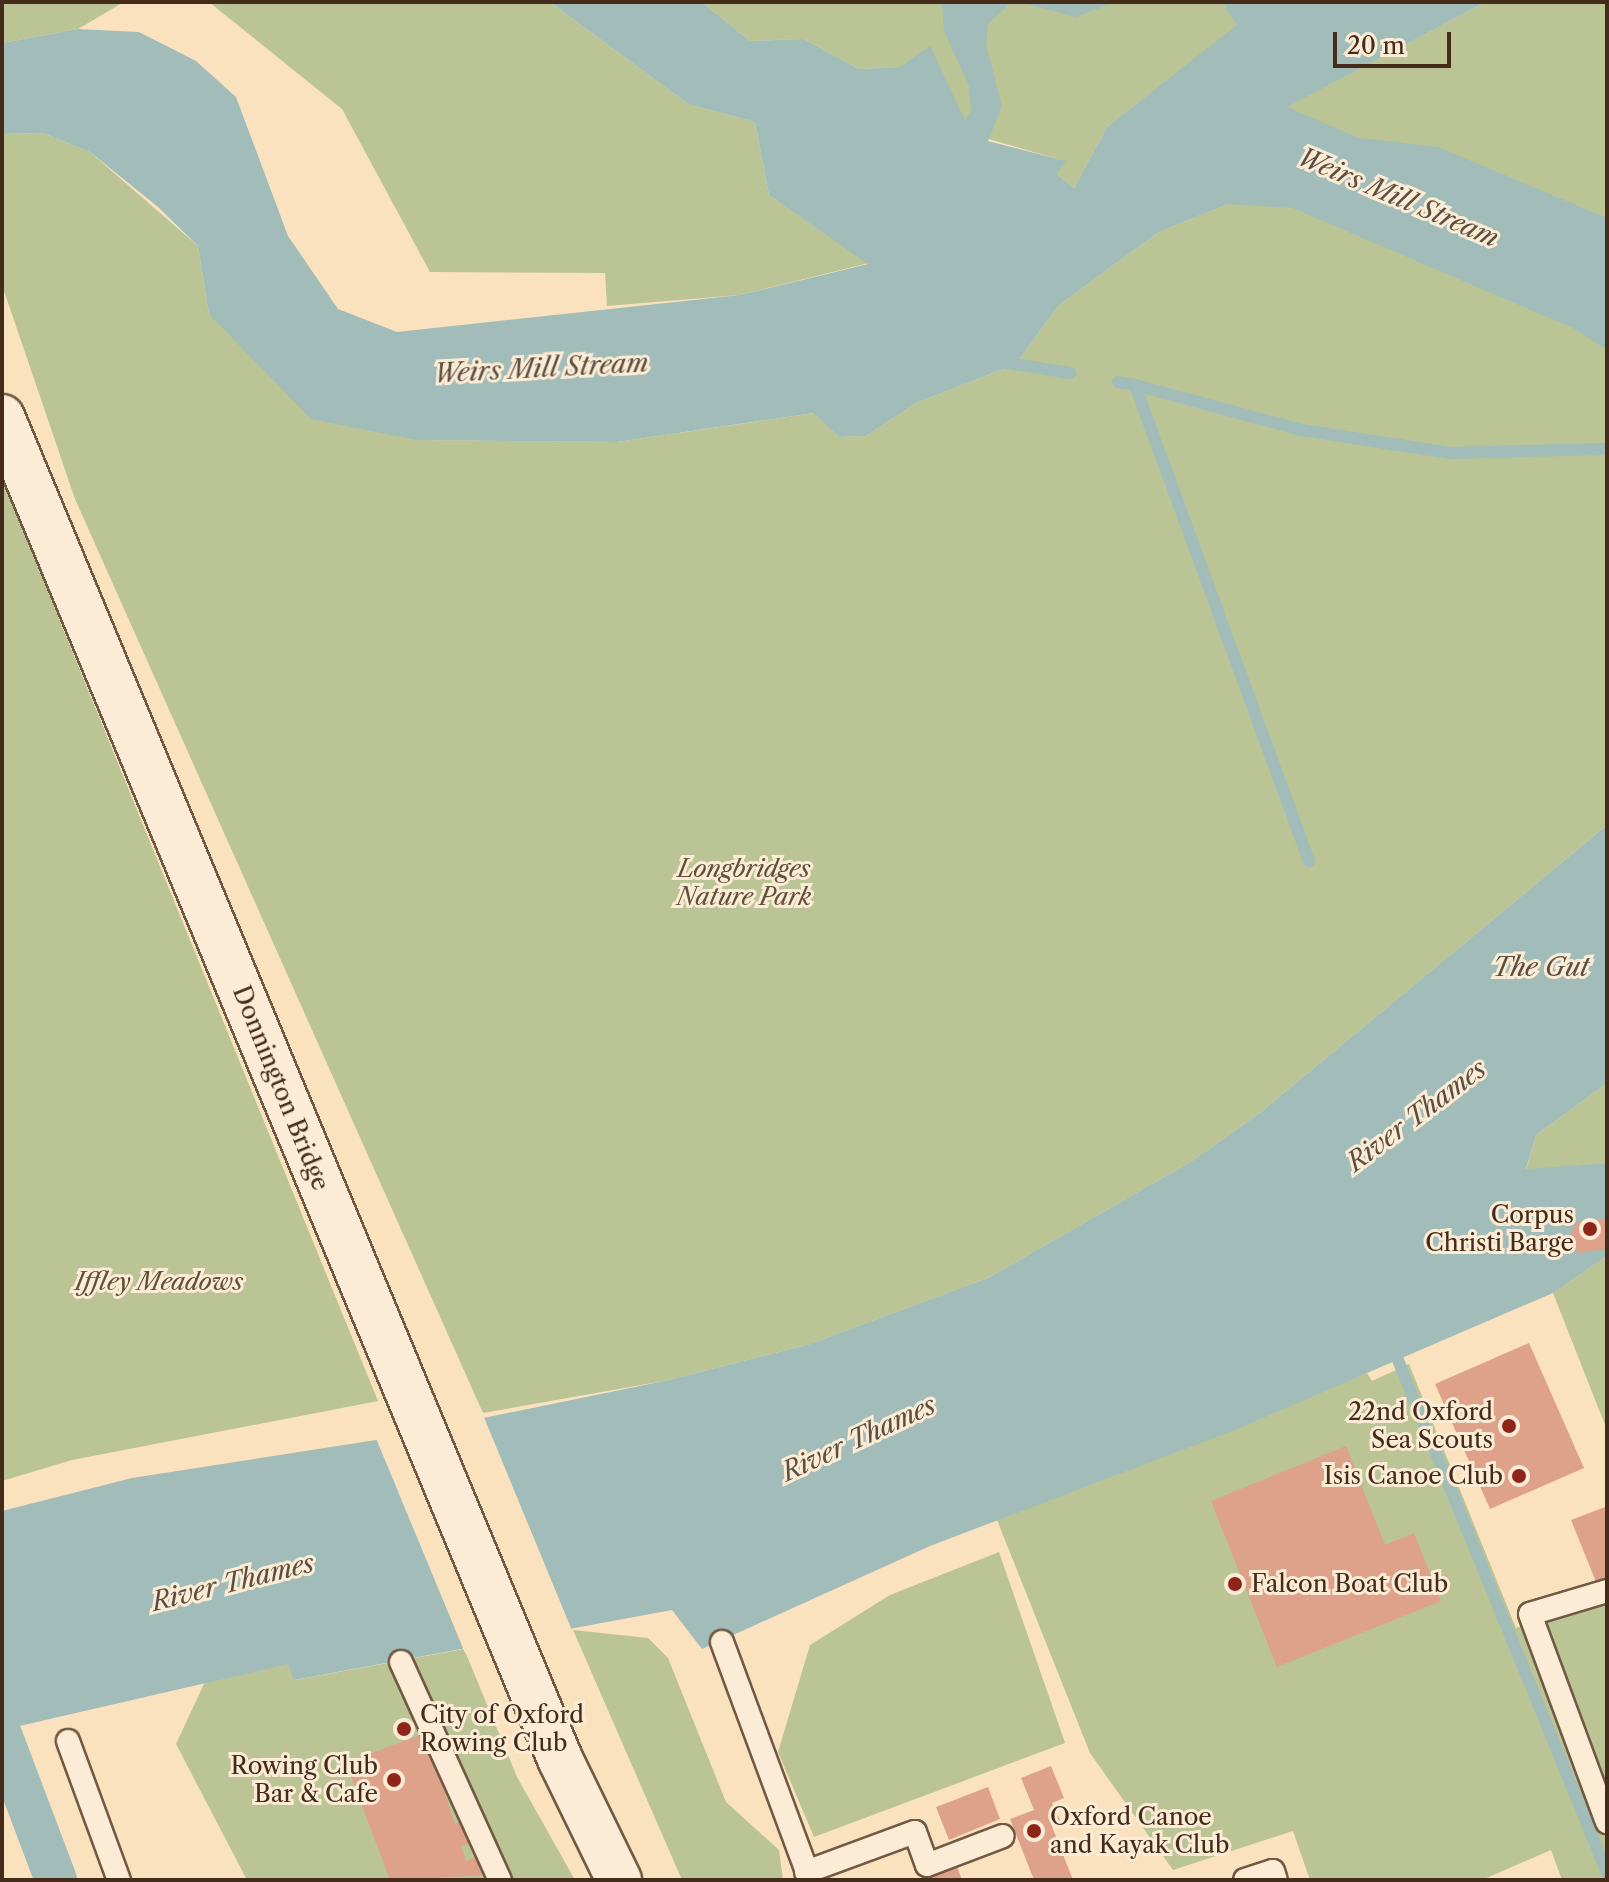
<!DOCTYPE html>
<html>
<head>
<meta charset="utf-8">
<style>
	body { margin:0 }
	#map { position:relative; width:1609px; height:1882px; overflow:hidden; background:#fae2be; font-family:"Libre Caslon Text",serif }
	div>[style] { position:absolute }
	.green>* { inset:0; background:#bac495 }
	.water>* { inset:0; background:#a1bcb9 }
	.pier>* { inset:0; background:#fae2be }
	.stream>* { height:12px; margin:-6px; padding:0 6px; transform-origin:6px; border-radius:6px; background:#a1bcb9 }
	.canal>* { height:42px; margin:-21px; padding:0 21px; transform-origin:21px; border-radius:21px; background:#a1bcb9 }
	.building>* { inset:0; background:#dea18a }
	.roads { filter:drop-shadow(2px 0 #725943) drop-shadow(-2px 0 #725943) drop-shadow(0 2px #725943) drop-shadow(0 -2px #725943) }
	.lane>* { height:22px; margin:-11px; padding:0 11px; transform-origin:11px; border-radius:11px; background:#fcecd5 }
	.secondary>* { height:44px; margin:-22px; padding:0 22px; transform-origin:22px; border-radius:22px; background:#fcecd5 }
	.dots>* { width:22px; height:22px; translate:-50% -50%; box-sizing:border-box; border:4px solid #fcecd5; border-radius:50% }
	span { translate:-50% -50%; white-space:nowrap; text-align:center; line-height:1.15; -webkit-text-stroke:6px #fcecd5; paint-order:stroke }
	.park-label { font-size:24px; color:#625139; font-style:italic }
	.street-label { font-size:24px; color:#442b1a }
	.poi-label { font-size:24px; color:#442b1a }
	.right { translate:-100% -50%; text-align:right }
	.left { translate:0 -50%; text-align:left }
	.water-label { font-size:26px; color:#5b4f42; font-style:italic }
	.frame { position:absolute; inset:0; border:4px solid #442b1a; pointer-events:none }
	.scale { position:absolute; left:1333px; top:32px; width:118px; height:36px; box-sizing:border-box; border:4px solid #442b1a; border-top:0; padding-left:10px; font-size:24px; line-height:28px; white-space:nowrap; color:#442b1a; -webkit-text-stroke:6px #fcecd5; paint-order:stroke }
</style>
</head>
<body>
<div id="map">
	<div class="green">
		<i style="clip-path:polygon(2px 2px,124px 2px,78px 29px,2px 43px)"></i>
		<i style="clip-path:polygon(209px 2px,550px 2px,688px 104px,755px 122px,769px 195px,869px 263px,740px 295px,607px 306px,605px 273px,430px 272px,342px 109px)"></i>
		<i style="clip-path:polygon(702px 2px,1269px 2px,1107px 127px,1074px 188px,1057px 174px,1065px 161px,971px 134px,900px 67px,859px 69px,804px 39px,750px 41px)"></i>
		<i style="clip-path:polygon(1486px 2px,1607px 2px,1607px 825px,1261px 1112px,1192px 1161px,988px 1278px,807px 1345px,664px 1381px,483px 1413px,75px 499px,2px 285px,2px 134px,43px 133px,90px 152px,198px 246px,209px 314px,417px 440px,617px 442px,815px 413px,839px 437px,866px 436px,916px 403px,1016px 364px,1059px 305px,1159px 232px,1228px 204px,1286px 107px)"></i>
		<i style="clip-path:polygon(2px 479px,378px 1401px,72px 1460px,2px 1481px)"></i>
		<i style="clip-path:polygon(1607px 1083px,1607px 1163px,1526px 1170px,1536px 1135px)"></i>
		<i style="clip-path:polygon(1607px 1256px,1607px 1430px,1553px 1293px)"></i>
		<i style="clip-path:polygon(1409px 1364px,1516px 1628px,1607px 1599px,1607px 1880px,1562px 1880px,1551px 1850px,1482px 1880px,1310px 1880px,1293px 1831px,1173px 1870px,1090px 1753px,997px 1520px,1367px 1373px,1372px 1381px)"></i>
		<i style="clip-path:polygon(999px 1552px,1065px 1743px,814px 1837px,778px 1752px,810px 1645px,890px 1595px)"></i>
		<i style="clip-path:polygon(573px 1630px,648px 1638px,668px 1658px,726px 1802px,779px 1850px,783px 1880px,682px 1880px)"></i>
		<i style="clip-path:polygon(464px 1649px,517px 1777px,575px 1880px,247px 1880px,176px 1744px,205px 1682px,288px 1663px,295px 1680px)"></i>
	</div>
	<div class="water">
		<i style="clip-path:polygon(550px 2px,702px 2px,750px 41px,804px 39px,859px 69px,900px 67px,930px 46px,965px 120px,971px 112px,969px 86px,944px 31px,942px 2px,1012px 2px,988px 24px,986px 44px,1002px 106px,988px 141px,1066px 161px,1057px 174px,1074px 188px,1107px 127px,1237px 25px,1222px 2px,1486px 2px,1287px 107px,1359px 138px,1438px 147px,1607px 218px,1607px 350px,1575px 329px,1293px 208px,1228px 204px,1159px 232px,1059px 305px,1016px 364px,916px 403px,866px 436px,839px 437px,814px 413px,617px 442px,417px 440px,311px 419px,209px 314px,198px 246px,158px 207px,90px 152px,43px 133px,2px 134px,2px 43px,78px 29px,139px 32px,196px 61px,236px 97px,288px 236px,338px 309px,397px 332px,740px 295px,868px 264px,769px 195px,755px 122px,688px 104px)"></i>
		<i style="clip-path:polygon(1019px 2px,1116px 2px,1076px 17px)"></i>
		<i style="clip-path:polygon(1607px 825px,1607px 1083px,1536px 1135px,1526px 1169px,1607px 1163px,1607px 1256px,1553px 1293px,1237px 1429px,930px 1546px,702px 1649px,672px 1610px,294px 1680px,288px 1664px,2px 1730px,2px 1511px,132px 1478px,376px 1440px,664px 1381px,807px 1345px,988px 1278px,1192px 1161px,1261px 1112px)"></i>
	</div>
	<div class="pier">
		<i style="clip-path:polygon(481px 1410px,573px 1633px,465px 1653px,375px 1436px)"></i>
	</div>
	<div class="stream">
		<i style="left:1002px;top:362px;width:69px;rotate:9.2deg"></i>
		<i style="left:1118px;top:382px;width:17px;rotate:10deg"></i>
		<i style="left:1135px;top:385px;width:507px;rotate:69.92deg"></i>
		<i style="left:1135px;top:385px;width:173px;rotate:15.1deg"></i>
		<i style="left:1302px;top:430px;width:150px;rotate:8.8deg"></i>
		<i style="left:1450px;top:453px;width:157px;rotate:-1.5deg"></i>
		<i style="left:1398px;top:1360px;width:554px;rotate:67.83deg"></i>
	</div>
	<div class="canal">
		<i style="left:2px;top:1737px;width:153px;rotate:69.3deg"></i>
	</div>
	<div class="building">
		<i style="clip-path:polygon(1607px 1219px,1607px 1249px,1578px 1253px,1569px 1237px,1577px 1222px)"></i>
		<i style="clip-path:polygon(1529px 1343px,1584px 1468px,1490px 1509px,1435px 1384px)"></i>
		<i style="clip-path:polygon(1346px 1446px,1385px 1545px,1414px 1533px,1441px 1601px,1277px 1667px,1211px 1501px)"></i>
		<i style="clip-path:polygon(1605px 1507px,1607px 1578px,1596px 1582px,1571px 1520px)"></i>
		<i style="clip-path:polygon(425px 1733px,455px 1824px,464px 1820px,472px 1842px,461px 1846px,466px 1861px,480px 1856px,487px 1875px,390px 1880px,346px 1763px)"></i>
		<i style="clip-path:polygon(1051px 1766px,1064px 1798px,1052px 1803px,1060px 1820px,1051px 1824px,1073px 1880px,1034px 1880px,1010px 1819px,1034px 1810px,1021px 1778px)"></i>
		<i style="clip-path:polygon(988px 1787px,1000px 1819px,949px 1840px,936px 1807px)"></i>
		<i style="clip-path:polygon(956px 1864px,962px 1880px,915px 1880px)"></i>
	</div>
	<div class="roads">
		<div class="lane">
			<i style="left:1607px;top:1591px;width:80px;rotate:163.4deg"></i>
			<i style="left:1530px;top:1614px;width:222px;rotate:69.7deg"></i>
			<i style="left:722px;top:1642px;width:254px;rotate:69.7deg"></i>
			<i style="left:401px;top:1662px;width:239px;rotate:65.6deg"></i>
			<i style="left:68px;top:1741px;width:148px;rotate:69.9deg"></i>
			<i style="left:806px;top:1872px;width:116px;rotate:-20.2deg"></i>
			<i style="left:915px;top:1832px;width:35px;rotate:70deg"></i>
			<i style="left:927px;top:1865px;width:81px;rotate:-20.9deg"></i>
			<i style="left:1245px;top:1880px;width:29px;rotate:-18deg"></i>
			<i style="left:1273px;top:1871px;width:9px;rotate:72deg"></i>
		</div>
		<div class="secondary">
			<i style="left:2px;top:417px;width:1453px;rotate:67.42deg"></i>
			<i style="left:560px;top:1759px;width:135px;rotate:64deg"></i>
		</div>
	</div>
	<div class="dots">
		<i style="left:1590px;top:1229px;background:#8f2418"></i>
		<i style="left:1509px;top:1426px;background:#8f2418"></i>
		<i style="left:1519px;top:1476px;background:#8f2418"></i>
		<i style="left:1235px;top:1584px;background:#8f2418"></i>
		<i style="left:404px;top:1729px;background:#8f2418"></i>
		<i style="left:394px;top:1780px;background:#8f2418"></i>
		<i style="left:1034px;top:1831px;background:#8f2418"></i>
	</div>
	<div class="park-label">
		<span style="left:744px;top:883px">Longbridges<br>Nature Park</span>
		<span style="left:159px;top:1282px">Iffley Meadows</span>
	</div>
	<div class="street-label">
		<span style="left:281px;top:1088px;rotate:68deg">Donnington Bridge</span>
	</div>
	<div class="poi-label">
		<span class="right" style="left:1574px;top:1229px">Corpus<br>Christi Barge</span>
		<span class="right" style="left:1493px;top:1426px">22nd Oxford<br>Sea Scouts</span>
		<span class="right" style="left:1503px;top:1476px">Isis Canoe Club</span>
		<span class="left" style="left:1251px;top:1584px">Falcon Boat Club</span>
		<span class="left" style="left:420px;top:1729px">City of Oxford<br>Rowing Club</span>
		<span class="right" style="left:378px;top:1780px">Rowing Club<br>Bar &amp; Cafe</span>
		<span class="left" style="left:1050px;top:1831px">Oxford Canoe<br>and Kayak Club</span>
	</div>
	<div class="water-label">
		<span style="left:1398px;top:198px;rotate:23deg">Weirs Mill Stream</span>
		<span style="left:541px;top:369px;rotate:-3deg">Weirs Mill Stream</span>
		<span style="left:1541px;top:968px">The Gut</span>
		<span style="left:1417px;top:1116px;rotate:-37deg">River Thames</span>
		<span style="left:859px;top:1439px;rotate:-25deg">River Thames</span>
		<span style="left:233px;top:1583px;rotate:-14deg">River Thames</span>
	</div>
	<div class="frame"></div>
	<div class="scale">20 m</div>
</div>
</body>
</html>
